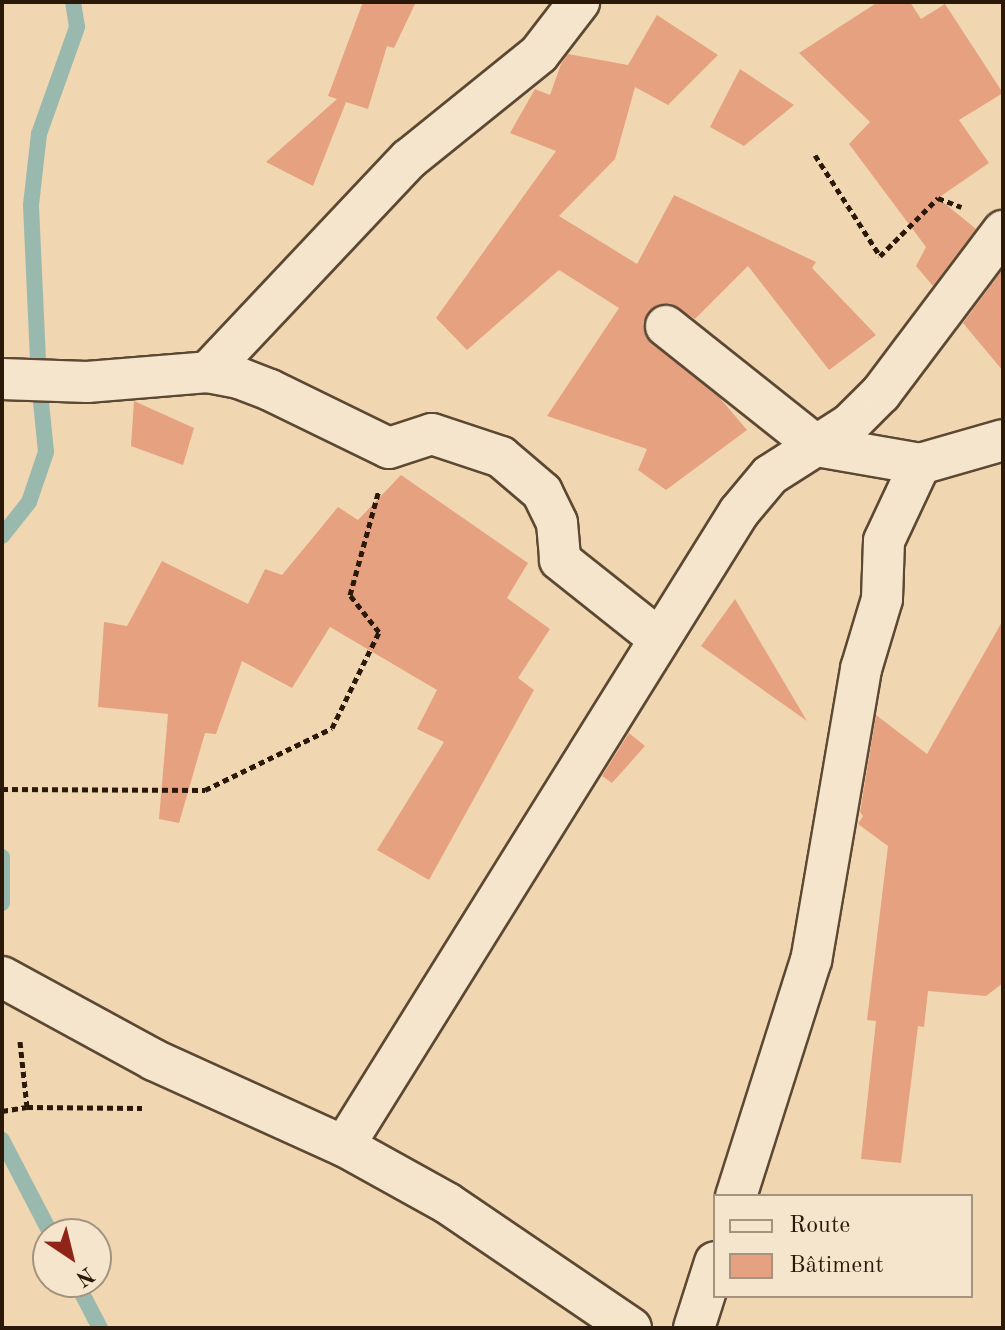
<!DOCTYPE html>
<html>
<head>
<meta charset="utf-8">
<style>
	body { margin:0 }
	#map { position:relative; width:1005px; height:1330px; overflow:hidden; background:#f0d7b1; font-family:"Old Standard TT",serif }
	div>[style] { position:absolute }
	.stream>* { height:16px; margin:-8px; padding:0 8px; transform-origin:8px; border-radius:8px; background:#9ab9ae }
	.building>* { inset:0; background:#e6a280 }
	.path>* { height:5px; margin-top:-2.5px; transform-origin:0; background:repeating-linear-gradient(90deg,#2a1909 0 6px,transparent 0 10px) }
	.roads { filter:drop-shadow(2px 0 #5c4833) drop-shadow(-2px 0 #5c4833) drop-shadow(0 2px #5c4833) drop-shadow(0 -2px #5c4833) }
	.street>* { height:40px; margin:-20px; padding:0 20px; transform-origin:20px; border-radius:20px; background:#f5e5cc }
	span { translate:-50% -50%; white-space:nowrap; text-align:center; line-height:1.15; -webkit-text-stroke:6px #f5e5cc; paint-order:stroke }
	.frame { position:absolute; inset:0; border:4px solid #2a1909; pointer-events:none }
	.legend { position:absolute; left:713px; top:1194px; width:260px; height:104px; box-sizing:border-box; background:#f5e5cc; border:2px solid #a4937e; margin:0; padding:10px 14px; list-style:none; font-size:24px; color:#2a1909 }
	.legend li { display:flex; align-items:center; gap:16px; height:40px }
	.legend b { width:40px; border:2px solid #a4937e }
	.north { position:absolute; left:32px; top:1218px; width:80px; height:80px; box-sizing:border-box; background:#f5e5cc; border:2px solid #a4937e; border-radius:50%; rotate:145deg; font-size:22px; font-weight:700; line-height:32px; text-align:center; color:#2a1909 }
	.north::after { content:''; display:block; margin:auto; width:28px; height:36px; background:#8f2418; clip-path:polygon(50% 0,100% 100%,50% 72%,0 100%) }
</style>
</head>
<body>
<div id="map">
	<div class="stream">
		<i style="left:2px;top:536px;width:43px;rotate:-51.5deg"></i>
		<i style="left:29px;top:502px;width:53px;rotate:-71.2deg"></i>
		<i style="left:46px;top:452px;width:70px;rotate:-95.7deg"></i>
		<i style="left:39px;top:382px;width:177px;rotate:-92.6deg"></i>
		<i style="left:31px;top:205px;width:71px;rotate:-83.6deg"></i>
		<i style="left:39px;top:134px;width:114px;rotate:-70.4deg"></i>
		<i style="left:77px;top:27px;width:25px;rotate:-99deg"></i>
		<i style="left:2px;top:857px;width:46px;rotate:90deg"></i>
		<i style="left:2px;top:1140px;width:106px;rotate:62.5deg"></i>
		<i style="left:76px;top:1282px;width:52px;rotate:62.4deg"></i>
	</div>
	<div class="building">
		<i style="clip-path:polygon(363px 2px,416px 2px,394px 48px,387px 46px,368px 109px,346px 102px,313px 186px,266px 162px,337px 99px,328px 96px)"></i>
		<i style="clip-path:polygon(878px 2px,910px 2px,921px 19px,945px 4px,1003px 93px,959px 120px,989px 163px,938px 198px,976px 229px,933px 286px,916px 266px,926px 247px,849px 144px,870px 122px,799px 53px)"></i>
		<i style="clip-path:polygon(657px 15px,718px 55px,668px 105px,635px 87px,615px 159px,559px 216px,637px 264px,674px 195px,816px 262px,812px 268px,876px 335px,829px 370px,748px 266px,695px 319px,670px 303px,657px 305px,643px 322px,645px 335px,719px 397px,747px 430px,666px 490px,638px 470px,647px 449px,547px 416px,619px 308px,559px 270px,467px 350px,436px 318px,556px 151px,510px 133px,535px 89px,550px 95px,561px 64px,568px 54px,628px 65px)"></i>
		<i style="clip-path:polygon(740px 69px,794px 105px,744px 146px,710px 127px)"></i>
		<i style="clip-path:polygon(1003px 269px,1003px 371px,963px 323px)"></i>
		<i style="clip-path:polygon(134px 401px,194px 428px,183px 465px,131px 446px)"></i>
		<i style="clip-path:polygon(401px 475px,528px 563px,507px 598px,550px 629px,518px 678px,534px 690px,429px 880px,377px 850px,444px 742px,417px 729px,437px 690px,330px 627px,292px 688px,242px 661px,216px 734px,205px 733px,179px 823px,159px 819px,168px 714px,98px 707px,104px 622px,127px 626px,162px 561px,248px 604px,265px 569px,282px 575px,338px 507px,358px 520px)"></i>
		<i style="clip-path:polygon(735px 599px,807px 721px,701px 646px)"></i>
		<i style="clip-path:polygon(1003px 620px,1003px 983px,986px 996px,928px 991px,924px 1027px,918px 1026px,901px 1163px,861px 1159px,876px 1021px,867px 1020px,888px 846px,858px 824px,863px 816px,860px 812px,876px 715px,927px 754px)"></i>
		<i style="clip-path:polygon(629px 733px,645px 746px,612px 783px,602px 776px)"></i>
	</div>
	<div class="path">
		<i style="left:815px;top:155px;width:120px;rotate:57.2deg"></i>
		<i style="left:880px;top:256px;width:82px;rotate:-45deg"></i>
		<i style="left:938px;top:198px;width:25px;rotate:21deg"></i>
		<i style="left:2px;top:789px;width:203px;rotate:0.3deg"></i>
		<i style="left:205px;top:790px;width:141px;rotate:-26deg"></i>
		<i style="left:332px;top:728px;width:107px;rotate:-63.9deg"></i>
		<i style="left:379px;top:632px;width:47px;rotate:-128.1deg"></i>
		<i style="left:350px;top:595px;width:109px;rotate:-74.6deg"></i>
		<i style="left:27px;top:1107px;width:115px;rotate:0.5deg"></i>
		<i style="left:2px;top:1111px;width:25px;rotate:-9deg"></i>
		<i style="left:27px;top:1107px;width:66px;rotate:-96.1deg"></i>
	</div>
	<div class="roads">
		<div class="street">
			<i style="left:666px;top:326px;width:193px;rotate:38.5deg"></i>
			<i style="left:817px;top:446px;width:105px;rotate:9.9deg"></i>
			<i style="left:920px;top:464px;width:85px;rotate:115.1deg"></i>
			<i style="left:884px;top:541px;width:58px;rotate:92deg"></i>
			<i style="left:882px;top:599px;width:73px;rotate:106.7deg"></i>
			<i style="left:861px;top:669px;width:295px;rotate:99.7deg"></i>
			<i style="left:811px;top:960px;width:248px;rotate:107.6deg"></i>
			<i style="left:208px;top:372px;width:293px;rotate:-46.7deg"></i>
			<i style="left:409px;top:159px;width:167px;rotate:-38.9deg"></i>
			<i style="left:539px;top:54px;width:66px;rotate:-52.4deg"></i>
			<i style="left:2px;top:379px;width:85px;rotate:2deg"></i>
			<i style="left:87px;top:382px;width:121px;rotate:-4.7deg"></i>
			<i style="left:208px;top:372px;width:32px;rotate:11deg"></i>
			<i style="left:239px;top:378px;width:33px;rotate:21deg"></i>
			<i style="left:270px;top:390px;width:132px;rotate:26deg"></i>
			<i style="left:389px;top:448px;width:45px;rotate:-18deg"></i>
			<i style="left:432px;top:434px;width:73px;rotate:18.4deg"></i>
			<i style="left:501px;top:457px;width:54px;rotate:40.5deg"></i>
			<i style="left:542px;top:492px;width:34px;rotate:64deg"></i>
			<i style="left:557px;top:523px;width:37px;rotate:85deg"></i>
			<i style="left:560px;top:560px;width:125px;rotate:38.5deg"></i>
			<i style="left:920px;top:464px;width:86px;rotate:-16.1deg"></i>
			<i style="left:2px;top:977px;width:173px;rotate:28.6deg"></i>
			<i style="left:154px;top:1060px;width:209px;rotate:24.4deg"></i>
			<i style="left:631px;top:1328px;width:222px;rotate:-145.8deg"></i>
			<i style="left:447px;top:1203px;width:118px;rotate:-151deg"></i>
			<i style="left:344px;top:1146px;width:747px;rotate:-58.08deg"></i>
			<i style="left:739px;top:512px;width:48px;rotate:-50deg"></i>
			<i style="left:770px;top:475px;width:95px;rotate:-32.5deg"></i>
			<i style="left:850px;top:424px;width:44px;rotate:-45deg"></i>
			<i style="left:881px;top:393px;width:203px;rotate:-53deg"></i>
			<i style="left:694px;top:1328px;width:69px;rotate:-72.3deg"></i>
		</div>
	</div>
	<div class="frame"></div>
	<ul class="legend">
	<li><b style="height:10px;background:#f5e5cc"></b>Route</li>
	<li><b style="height:22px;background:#e6a280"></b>Bâtiment</li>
	</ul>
	<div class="north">N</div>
</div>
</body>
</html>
